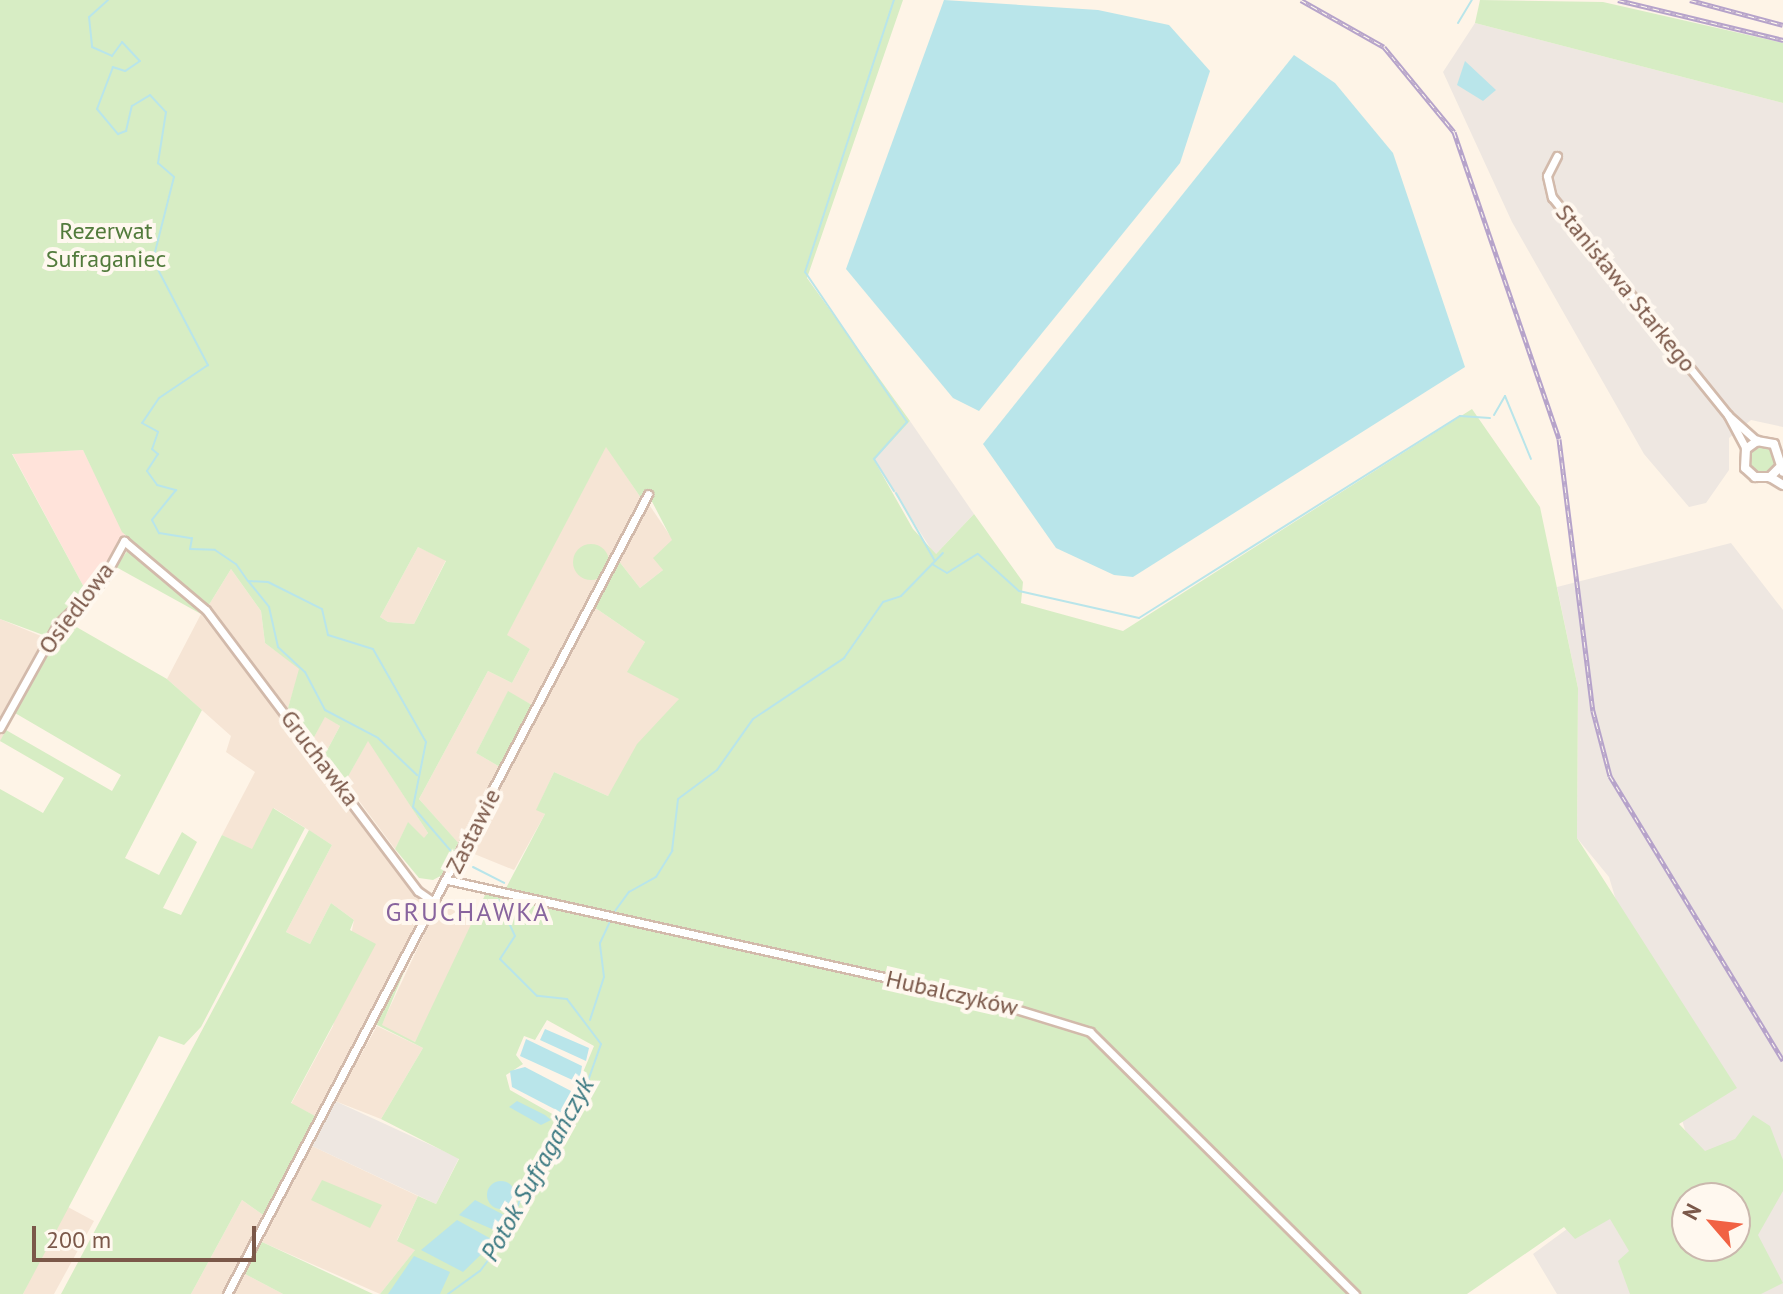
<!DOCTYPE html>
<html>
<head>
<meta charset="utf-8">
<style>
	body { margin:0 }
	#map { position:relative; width:1783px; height:1294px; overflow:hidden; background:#fef4e7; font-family:"PT Sans",sans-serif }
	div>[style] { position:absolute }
	.residential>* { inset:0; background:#f6e5d5 }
	.commercial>* { inset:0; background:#ffe3da }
	.industrial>* { inset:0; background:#eee7e1 }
	.green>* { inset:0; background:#d7edc4 }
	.round { border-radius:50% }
	.water>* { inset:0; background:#b9e5ea }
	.stream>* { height:2px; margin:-1px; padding:0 1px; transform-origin:1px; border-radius:1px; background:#b9e5ea }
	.roads { filter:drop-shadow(2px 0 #d2baab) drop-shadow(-2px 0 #d2baab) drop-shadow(0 2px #d2baab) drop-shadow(0 -2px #d2baab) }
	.minor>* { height:7px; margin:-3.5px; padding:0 3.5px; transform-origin:3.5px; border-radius:3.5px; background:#fff }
	.tertiary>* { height:8px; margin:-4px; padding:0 4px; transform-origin:4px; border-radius:4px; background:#fff }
	.rail>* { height:5px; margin-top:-2.5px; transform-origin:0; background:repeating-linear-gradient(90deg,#fff8ef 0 6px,#b6a3ca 0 12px); box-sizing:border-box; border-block:2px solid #b6a3ca }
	span { translate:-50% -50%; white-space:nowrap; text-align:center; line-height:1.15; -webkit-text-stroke:8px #fff8ef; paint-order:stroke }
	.park-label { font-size:24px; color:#527b3c }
	.street-label { font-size:24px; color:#7b5849 }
	.neighbourhood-label { font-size:26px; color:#88649e; letter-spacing:2px }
	.water-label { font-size:26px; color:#3a7881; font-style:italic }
	.north { position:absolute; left:1671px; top:1182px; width:80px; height:80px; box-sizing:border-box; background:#fff8ef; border:2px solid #cab8ad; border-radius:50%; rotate:298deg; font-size:22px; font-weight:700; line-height:32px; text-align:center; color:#7b5849 }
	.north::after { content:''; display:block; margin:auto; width:28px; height:36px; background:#f16243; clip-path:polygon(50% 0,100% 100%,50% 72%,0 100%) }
	.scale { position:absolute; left:32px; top:1226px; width:224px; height:36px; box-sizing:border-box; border:4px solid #7b5849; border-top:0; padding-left:10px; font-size:24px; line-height:28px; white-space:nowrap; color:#7b5849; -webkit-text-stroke:6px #fff8ef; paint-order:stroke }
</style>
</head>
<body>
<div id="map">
	<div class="residential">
		<i style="clip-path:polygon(606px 446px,641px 498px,532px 705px,508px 692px,476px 753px,500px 767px,459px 844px,419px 799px,488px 671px,512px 683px,530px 649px,506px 636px)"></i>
		<i style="clip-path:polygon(648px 503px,673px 540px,663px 570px,640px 588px,618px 560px)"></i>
		<i style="clip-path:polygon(418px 547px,446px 560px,414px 624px,388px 622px,380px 617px)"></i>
		<i style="clip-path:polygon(231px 569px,261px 611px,265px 643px,300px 669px,288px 708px,207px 608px)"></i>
		<i style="clip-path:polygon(594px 607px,645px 642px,628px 672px,680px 698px,608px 796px,554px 772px,537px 809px,545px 814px,514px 870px,467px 851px)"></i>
		<i style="clip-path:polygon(201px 614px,426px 907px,317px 1117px,291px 1104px,333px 1026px,354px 920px,331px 903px,310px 944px,286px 932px,332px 845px,274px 808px,252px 850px,222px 835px,255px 772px,226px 752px,231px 736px,167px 679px)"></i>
		<i style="clip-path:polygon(0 619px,53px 641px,0 742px)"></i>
		<i style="clip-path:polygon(325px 716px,340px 726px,324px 756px,312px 741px)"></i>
		<i style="clip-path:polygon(368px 740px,428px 833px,424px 839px,408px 823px,395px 849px,345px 782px)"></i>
		<i style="clip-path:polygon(437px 907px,482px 910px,415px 1042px,381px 1026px)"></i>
		<i style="clip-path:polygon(377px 1026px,423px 1048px,381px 1119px,335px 1101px)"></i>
		<i style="clip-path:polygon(312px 1146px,418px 1196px,397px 1240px,416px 1249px,380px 1294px,262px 1242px)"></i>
		<i style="clip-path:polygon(242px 1200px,266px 1217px,223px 1294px,191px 1294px)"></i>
		<i style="clip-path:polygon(66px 1206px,94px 1221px,54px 1294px,23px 1294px)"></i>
		<i style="clip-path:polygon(243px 1273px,283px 1294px,231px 1294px)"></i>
	</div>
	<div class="commercial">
		<i style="clip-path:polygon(83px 450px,125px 534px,86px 591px,12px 453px)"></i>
	</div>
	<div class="industrial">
		<i style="clip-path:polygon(1475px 23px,1783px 103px,1783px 427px,1751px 420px,1729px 438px,1729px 470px,1706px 503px,1689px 507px,1644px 454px,1512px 222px,1443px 72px)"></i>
		<i style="clip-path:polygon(910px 421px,974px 514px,935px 555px,873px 460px)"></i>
		<i style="clip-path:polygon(evenodd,1731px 543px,1783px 610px,1783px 1294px,1557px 1294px,1533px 1254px,1688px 1140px,1609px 877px,1577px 838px,1578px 688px,1557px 587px,1731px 543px,1687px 1198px,1735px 1198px,1735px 1246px,1687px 1246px,1687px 1198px)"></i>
		<i style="clip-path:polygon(335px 1101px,459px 1158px,436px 1204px,312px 1146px)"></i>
	</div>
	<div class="green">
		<i style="clip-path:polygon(evenodd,0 0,903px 0,807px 278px,910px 421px,874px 460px,913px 529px,936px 554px,974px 514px,1023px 582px,1021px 603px,1123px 631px,1472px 409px,1540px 507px,1578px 688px,1577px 838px,1737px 1088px,1679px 1124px,1705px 1151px,1735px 1139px,1753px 1115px,1770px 1126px,1783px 1160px,1783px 1191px,1758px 1235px,1783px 1283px,1761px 1294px,1630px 1294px,1618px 1261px,1629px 1251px,1610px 1219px,1575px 1239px,1564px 1227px,1467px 1294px,380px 1294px,415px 1250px,397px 1241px,418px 1196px,436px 1204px,459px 1159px,381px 1119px,423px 1048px,375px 1024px,412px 953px,382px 1025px,415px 1042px,486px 893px,642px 929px,646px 920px,506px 888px,545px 814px,536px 810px,554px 772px,608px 796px,637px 744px,679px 699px,627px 672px,645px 642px,594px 607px,618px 560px,640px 588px,663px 570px,653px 558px,672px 540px,646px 490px,641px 498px,606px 447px,507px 635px,530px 649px,512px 683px,488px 671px,419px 799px,462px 847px,446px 873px,433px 880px,419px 878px,395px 849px,408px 822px,424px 838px,428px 833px,368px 741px,345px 782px,324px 756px,340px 726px,325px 717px,312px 741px,288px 708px,299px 669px,265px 643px,261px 611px,231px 569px,207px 608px,122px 532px,83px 450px,12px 454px,86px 591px,46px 636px,0 619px,0 0,418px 547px,446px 561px,414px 624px,388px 622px,380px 617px,418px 547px,0 0,547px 1020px,594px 1046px,563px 1120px,510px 1090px,506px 1075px,523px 1064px,516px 1055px,524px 1036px,535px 1040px,547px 1020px,0 0,1687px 1198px,1735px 1198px,1735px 1246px,1687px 1246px,1687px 1198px)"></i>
		<i style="clip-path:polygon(1480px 0,1603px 2px,1783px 43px,1783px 103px,1475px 23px)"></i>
		<i class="round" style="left:1747px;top:444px;width:30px;height:30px"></i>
		<i class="round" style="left:573px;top:544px;width:36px;height:36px"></i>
		<i style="clip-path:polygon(130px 547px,188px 596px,201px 614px,116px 567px)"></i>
		<i style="clip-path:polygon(66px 621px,167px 679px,202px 710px,125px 858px,159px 875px,182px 832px,197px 842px,163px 908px,181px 915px,222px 835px,252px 849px,273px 808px,305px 828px,201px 1027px,184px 1045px,159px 1036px,23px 1294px,0 1294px,0 789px,43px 813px,64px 778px,0 741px,6px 730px,112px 791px,121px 775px,15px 713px)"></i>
		<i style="clip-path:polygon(508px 691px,532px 705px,500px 767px,476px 753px)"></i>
		<i style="clip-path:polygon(309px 830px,332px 845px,286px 932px,310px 944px,331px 903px,354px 920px,350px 930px,376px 944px,291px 1103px,317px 1117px,266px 1217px,242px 1200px,191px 1294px,61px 1294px)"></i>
		<i style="clip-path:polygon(322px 1180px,382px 1205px,370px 1228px,311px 1200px)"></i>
		<i style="clip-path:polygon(262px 1242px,303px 1261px,373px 1294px,283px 1294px,243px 1273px)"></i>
	</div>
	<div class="water">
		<i style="clip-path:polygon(944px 0,1098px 10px,1169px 25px,1210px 71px,1180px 163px,979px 411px,953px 398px,846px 269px)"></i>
		<i style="clip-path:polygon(1294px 55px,1335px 83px,1393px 153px,1465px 367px,1133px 577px,1114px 575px,1056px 548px,983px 444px)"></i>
		<i style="clip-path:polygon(1465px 61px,1496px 90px,1483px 101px,1457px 85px)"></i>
		<i style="clip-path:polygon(545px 1029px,589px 1048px,586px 1061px,540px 1040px)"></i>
		<i style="clip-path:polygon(526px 1039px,582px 1066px,579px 1083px,520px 1056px)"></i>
		<i style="clip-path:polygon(525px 1067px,573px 1092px,564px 1114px,512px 1087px,510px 1071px)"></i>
		<i style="clip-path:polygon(517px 1101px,545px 1115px,551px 1120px,541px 1125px,509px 1107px)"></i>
		<i class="round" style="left:487px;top:1181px;width:28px;height:28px"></i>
		<i style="clip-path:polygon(475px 1200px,506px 1216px,499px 1232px,459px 1215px)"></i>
		<i style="clip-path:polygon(457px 1220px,495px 1241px,463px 1272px,421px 1250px)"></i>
		<i style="clip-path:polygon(414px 1256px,450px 1272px,440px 1294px,388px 1294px)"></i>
	</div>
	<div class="stream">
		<i style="left:108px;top:0;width:25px;rotate:138deg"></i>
		<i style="left:89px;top:17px;width:30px;rotate:84deg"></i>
		<i style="left:92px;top:47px;width:22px;rotate:24deg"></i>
		<i style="left:112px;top:56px;width:17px;rotate:-54deg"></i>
		<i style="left:122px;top:42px;width:26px;rotate:47deg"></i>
		<i style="left:140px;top:61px;width:18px;rotate:146deg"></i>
		<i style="left:125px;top:71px;width:13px;rotate:-162deg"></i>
		<i style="left:113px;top:67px;width:45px;rotate:110.9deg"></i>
		<i style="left:97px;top:109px;width:33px;rotate:50deg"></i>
		<i style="left:118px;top:134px;width:9px;rotate:-21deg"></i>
		<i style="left:126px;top:131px;width:26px;rotate:-77deg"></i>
		<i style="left:132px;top:106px;width:21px;rotate:-31deg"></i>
		<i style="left:150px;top:95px;width:23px;rotate:47deg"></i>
		<i style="left:166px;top:112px;width:52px;rotate:98.9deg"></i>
		<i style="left:158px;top:163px;width:21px;rotate:41deg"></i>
		<i style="left:174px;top:177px;width:86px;rotate:104.2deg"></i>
		<i style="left:153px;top:260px;width:119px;rotate:62.4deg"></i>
		<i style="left:208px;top:365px;width:59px;rotate:146deg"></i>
		<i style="left:159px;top:398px;width:30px;rotate:124deg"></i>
		<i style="left:142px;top:423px;width:18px;rotate:29deg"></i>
		<i style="left:158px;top:432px;width:18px;rotate:109deg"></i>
		<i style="left:152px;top:449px;width:8px;rotate:40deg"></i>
		<i style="left:158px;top:454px;width:20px;rotate:123deg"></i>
		<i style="left:147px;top:471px;width:17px;rotate:54deg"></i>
		<i style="left:157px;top:485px;width:20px;rotate:15deg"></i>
		<i style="left:176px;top:490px;width:38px;rotate:129deg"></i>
		<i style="left:152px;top:520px;width:15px;rotate:62deg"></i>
		<i style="left:159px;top:533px;width:33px;rotate:9deg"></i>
		<i style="left:192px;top:538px;width:11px;rotate:100deg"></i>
		<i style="left:190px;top:549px;width:25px;rotate:2deg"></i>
		<i style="left:215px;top:550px;width:25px;rotate:34deg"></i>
		<i style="left:236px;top:564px;width:21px;rotate:55deg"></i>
		<i style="left:248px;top:581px;width:20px;rotate:3deg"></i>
		<i style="left:268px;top:582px;width:60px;rotate:26.6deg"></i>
		<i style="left:322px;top:609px;width:27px;rotate:77deg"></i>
		<i style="left:328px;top:635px;width:47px;rotate:17.3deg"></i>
		<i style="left:373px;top:649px;width:107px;rotate:60.3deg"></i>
		<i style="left:426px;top:742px;width:66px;rotate:101.3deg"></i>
		<i style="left:413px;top:807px;width:57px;rotate:49.3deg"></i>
		<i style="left:1458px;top:23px;width:27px;rotate:-59deg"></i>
		<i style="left:1494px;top:415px;width:22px;rotate:-60deg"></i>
		<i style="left:1505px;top:396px;width:68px;rotate:67.6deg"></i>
		<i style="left:894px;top:491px;width:38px;rotate:-122deg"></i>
		<i style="left:874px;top:459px;width:50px;rotate:-48.3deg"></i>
		<i style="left:907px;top:422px;width:181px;rotate:-124.2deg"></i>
		<i style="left:805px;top:272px;width:286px;rotate:-71.9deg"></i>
		<i style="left:896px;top:493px;width:78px;rotate:60.2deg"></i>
		<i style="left:932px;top:564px;width:17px;rotate:31deg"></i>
		<i style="left:947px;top:573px;width:36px;rotate:-32deg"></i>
		<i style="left:978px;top:554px;width:55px;rotate:42.1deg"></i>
		<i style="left:1019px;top:591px;width:123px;rotate:12.7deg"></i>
		<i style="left:1139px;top:618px;width:379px;rotate:-32.2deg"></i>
		<i style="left:1460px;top:416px;width:30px;rotate:4deg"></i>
		<i style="left:249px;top:582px;width:32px;rotate:51deg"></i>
		<i style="left:269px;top:607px;width:41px;rotate:77.3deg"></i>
		<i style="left:278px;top:647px;width:37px;rotate:43deg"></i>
		<i style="left:305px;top:672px;width:43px;rotate:62.2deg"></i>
		<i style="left:325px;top:710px;width:60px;rotate:27.8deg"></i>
		<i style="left:378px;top:738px;width:54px;rotate:43.5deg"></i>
		<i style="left:473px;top:867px;width:35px;rotate:27deg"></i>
		<i style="left:615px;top:911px;width:24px;rotate:-54deg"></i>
		<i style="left:629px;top:892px;width:31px;rotate:-29deg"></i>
		<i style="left:656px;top:877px;width:31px;rotate:-58deg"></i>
		<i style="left:672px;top:851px;width:52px;rotate:-83.4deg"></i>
		<i style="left:678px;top:799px;width:49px;rotate:-36.6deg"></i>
		<i style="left:717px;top:770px;width:62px;rotate:-54.8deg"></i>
		<i style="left:753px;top:719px;width:110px;rotate:-33.8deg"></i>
		<i style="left:844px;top:658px;width:68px;rotate:-55.1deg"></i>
		<i style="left:883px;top:602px;width:19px;rotate:-18deg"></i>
		<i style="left:901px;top:596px;width:60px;rotate:-45.7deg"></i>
		<i style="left:590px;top:1020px;width:45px;rotate:-72deg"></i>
		<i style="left:604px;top:977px;width:34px;rotate:-97deg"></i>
		<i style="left:600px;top:943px;width:23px;rotate:-65deg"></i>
		<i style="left:448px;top:1294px;width:39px;rotate:-36deg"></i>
		<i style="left:480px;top:1271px;width:40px;rotate:-53deg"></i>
		<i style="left:504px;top:1239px;width:61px;rotate:-67.7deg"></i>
		<i style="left:527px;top:1183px;width:104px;rotate:-57.5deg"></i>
		<i style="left:583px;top:1095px;width:54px;rotate:-70.6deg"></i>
		<i style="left:601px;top:1044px;width:56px;rotate:-127.1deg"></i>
		<i style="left:567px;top:999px;width:30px;rotate:-174deg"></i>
		<i style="left:537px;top:996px;width:52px;rotate:-135deg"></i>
		<i style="left:500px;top:959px;width:27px;rotate:-57deg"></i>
		<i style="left:515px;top:936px;width:40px;rotate:-115deg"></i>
	</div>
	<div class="roads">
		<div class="minor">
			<i style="left:1557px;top:156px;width:22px;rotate:117deg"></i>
			<i style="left:1547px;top:176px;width:22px;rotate:77deg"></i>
			<i style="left:1552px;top:197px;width:280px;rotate:51.1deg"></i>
			<i style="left:1728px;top:415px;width:38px;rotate:62deg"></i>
			<i style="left:1729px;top:416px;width:38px;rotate:42deg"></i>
			<i style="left:0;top:728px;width:119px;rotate:-60.9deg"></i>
			<i style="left:58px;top:624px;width:62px;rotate:-44.3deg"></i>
			<i style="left:102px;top:581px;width:46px;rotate:-61.2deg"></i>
			<i style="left:124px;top:541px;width:107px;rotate:40.1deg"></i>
			<i style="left:206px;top:610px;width:352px;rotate:53deg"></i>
			<i style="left:418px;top:891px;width:21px;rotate:35deg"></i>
			<i style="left:448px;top:880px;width:548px;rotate:12.54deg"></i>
			<i style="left:983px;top:999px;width:112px;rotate:17.1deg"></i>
			<i style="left:1090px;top:1032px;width:373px;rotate:44.7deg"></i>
			<i style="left:227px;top:1294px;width:904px;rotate:-62.24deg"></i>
		</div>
		<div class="tertiary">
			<i style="left:1781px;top:466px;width:16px;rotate:135deg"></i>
			<i style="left:1770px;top:477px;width:15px;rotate:180deg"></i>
			<i style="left:1755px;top:477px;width:13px;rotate:-138deg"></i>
			<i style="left:1745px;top:468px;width:19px;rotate:-87deg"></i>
			<i style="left:1746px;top:449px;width:14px;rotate:-36deg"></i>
			<i style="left:1757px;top:441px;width:17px;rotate:10deg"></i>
			<i style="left:1774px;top:444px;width:29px;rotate:72deg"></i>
			<i style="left:1770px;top:477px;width:15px;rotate:32deg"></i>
		</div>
	</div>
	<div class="rail">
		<i style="left:1301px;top:0;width:95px;rotate:29.5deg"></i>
		<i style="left:1384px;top:47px;width:110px;rotate:50.5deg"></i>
		<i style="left:1454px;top:132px;width:324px;rotate:71.1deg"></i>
		<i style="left:1559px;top:439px;width:274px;rotate:82.9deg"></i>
		<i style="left:1593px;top:711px;width:67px;rotate:75.3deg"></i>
		<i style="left:1610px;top:776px;width:333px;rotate:58.7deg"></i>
		<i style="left:1618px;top:0;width:170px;rotate:13.6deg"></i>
		<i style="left:1690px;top:0;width:96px;rotate:15deg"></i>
	</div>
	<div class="park-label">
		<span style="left:106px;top:245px">Rezerwat<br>Sufraganiec</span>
	</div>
	<div class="street-label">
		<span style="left:1626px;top:288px;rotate:51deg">Stanisława Starkego</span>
		<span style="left:76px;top:608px;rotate:-53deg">Osiedlowa</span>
		<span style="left:320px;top:758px;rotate:53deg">Gruchawka</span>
		<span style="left:473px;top:831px;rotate:-63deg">Zastawie</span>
		<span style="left:952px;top:993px;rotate:13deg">Hubalczyków</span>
	</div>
	<div class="neighbourhood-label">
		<span style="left:468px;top:912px">GRUCHAWKA</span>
	</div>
	<div class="water-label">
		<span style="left:537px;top:1169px;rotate:-61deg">Potok Sufragańczyk</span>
	</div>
	<div class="north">N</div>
	<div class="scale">200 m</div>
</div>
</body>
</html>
